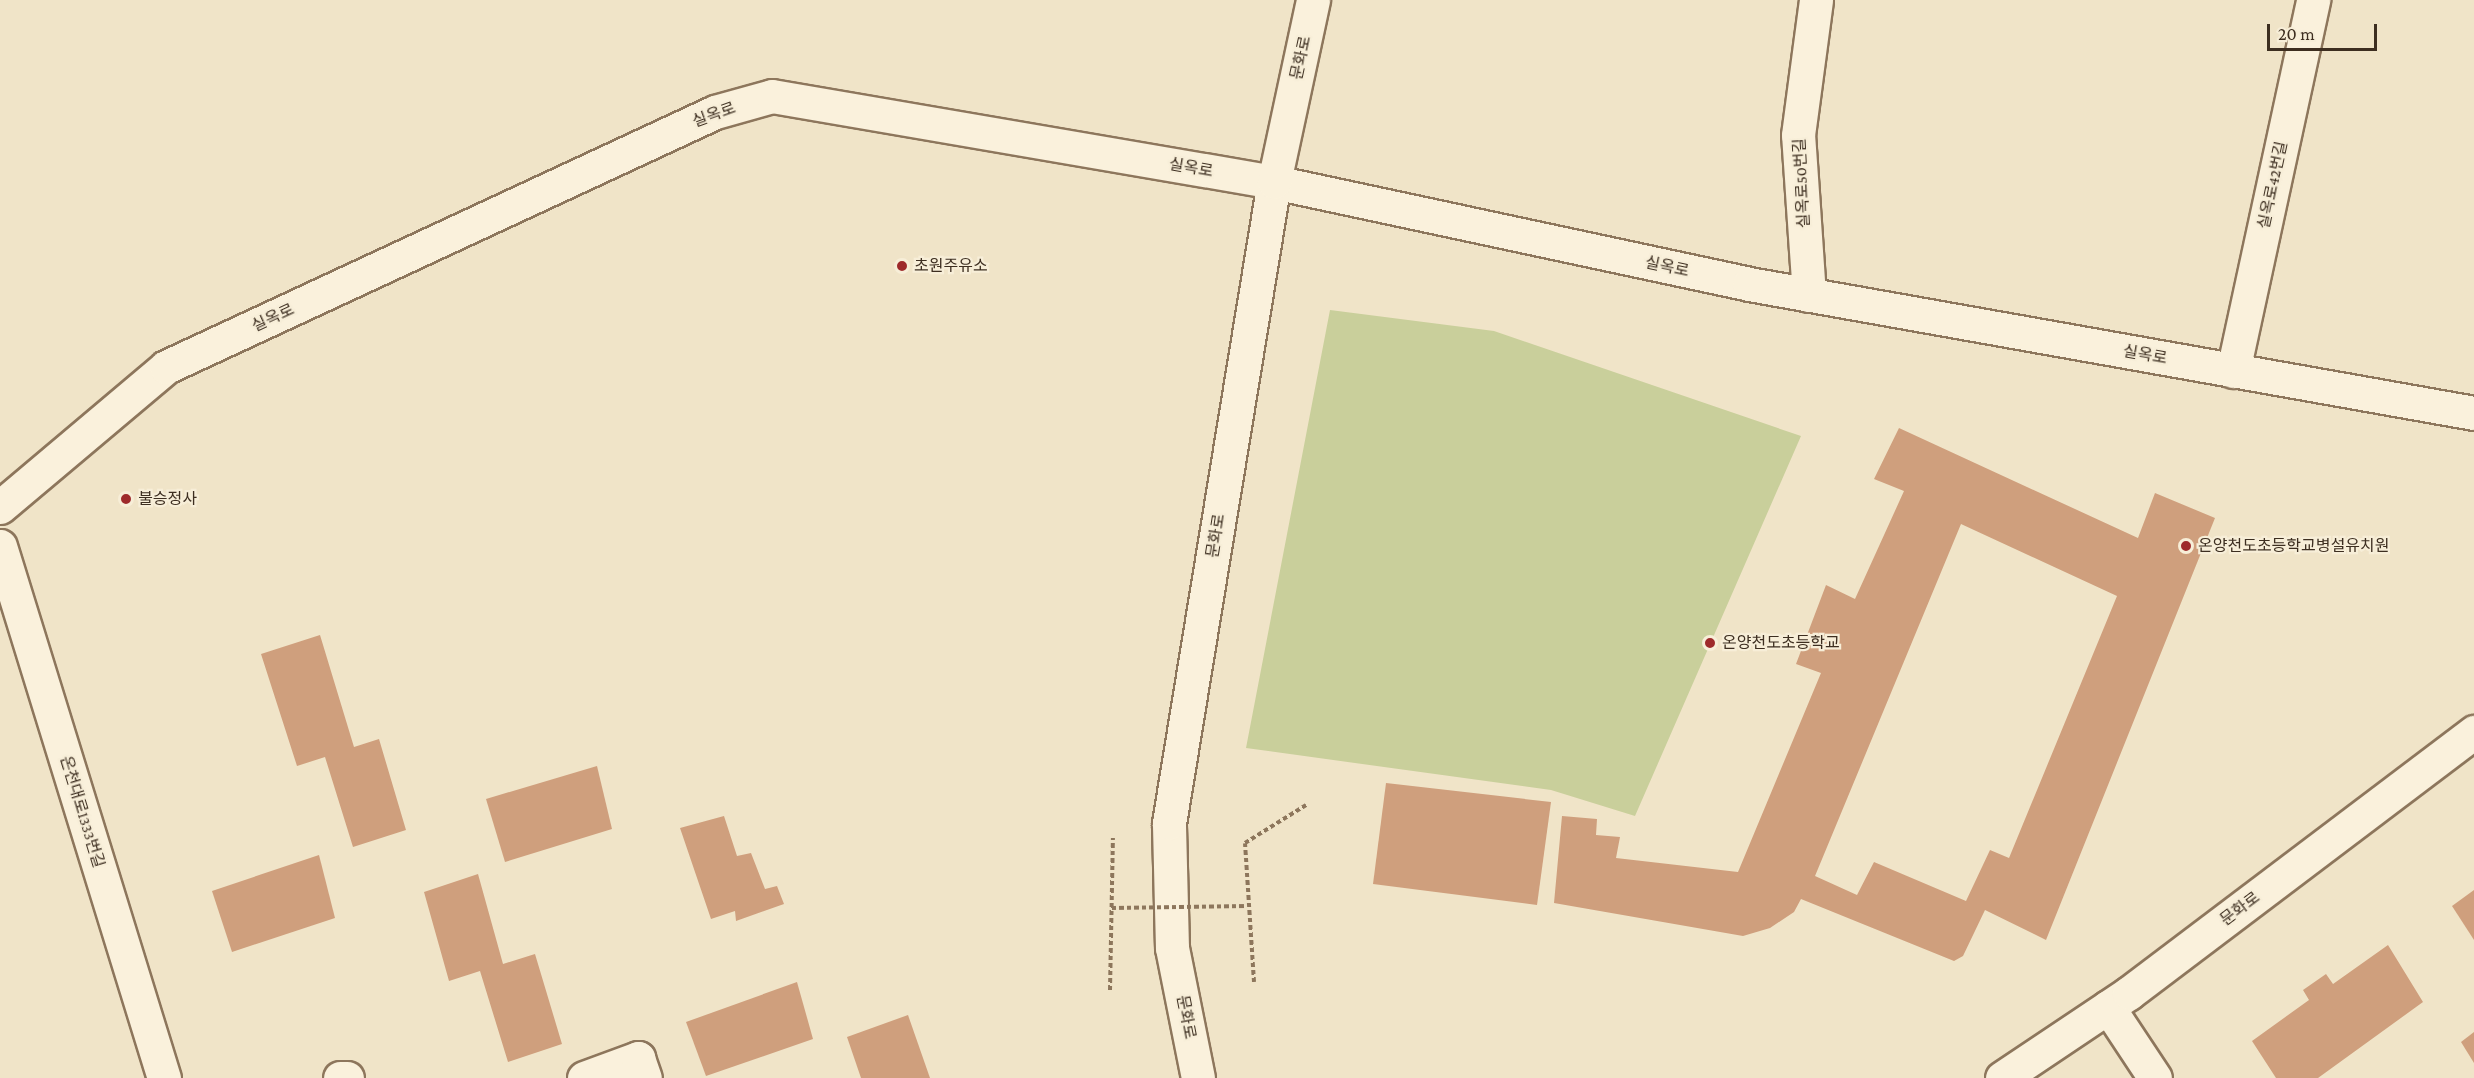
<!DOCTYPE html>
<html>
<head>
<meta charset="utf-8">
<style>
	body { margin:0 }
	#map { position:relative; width:2474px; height:1078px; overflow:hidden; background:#f0e4c8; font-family:"Crimson Pro","Noto Sans KR",serif }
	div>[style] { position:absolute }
	.green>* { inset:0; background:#c9cf9b }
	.building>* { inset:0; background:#cf9f7d }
	.path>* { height:4px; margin-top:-2px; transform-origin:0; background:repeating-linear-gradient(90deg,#8d765c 0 4.5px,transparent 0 7.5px) }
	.roads { filter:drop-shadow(2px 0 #8d765c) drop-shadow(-2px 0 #8d765c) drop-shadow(0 2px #8d765c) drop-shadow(0 -2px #8d765c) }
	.minor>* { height:33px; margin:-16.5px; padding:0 16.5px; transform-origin:16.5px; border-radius:16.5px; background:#faf1dc }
	.tertiary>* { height:33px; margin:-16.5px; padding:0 16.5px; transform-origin:16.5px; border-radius:16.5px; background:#faf1dc }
	.secondary>* { height:33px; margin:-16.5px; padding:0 16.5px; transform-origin:16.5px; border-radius:16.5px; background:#faf1dc }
	.path-bridge>* { height:4px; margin-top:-2px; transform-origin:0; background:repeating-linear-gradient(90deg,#8d765c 0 4.5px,transparent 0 7.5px) }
	.dots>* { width:16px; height:16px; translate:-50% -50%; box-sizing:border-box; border:3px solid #f7eed8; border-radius:50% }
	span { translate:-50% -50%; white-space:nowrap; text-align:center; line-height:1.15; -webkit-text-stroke:4.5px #f7eed8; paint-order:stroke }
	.street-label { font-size:16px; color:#3d2e20 }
	.poi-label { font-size:16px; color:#3d2e20 }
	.left { translate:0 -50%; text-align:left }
	.scale { position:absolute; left:2267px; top:24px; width:110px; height:27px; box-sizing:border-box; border:3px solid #3d2e20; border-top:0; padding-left:8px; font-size:18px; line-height:21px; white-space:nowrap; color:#3d2e20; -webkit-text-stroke:4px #f7eed8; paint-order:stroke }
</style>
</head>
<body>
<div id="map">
	<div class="green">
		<i style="clip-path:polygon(1330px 310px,1494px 331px,1801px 436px,1635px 816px,1551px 790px,1246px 748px)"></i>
	</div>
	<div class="building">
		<i style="clip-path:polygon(evenodd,1899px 428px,2138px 538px,2155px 493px,2215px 518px,2046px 940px,1985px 910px,1963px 956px,1954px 961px,1801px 899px,1794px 912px,1770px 928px,1743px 936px,1554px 903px,1562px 816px,1597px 819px,1596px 835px,1620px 837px,1616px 858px,1738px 872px,1821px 673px,1796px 664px,1826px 585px,1855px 599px,1904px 491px,1874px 479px,1899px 428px,1961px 524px,2117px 596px,2009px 858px,1990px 850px,1966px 901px,1874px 862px,1857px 895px,1815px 876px,1961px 524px)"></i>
		<i style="clip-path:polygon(320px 635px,354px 747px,379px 739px,406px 830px,353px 847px,325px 757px,297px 766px,261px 654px)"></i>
		<i style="clip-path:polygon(597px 766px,612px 829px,505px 862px,486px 799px)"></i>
		<i style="clip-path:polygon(1386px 783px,1551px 802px,1537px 905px,1373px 884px)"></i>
		<i style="clip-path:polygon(724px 816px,737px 856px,751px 853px,765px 889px,777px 886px,784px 904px,736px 921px,735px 911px,711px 919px,680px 828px)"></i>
		<i style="clip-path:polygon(319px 855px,335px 918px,232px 952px,212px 891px)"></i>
		<i style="clip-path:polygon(478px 874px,503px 964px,535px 954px,562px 1044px,508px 1062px,480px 971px,449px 981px,424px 892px)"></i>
		<i style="clip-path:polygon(2474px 890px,2474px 940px,2452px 906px)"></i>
		<i style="clip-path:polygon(2388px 945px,2423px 1002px,2318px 1078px,2276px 1078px,2252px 1041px,2309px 1000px,2303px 990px,2326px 974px,2333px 984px)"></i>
		<i style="clip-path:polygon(797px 982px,813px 1039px,706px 1076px,686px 1022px)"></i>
		<i style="clip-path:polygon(908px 1015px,930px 1078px,861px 1078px,847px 1037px)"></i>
		<i style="clip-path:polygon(2474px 1032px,2474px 1063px,2461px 1042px)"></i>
	</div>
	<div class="path">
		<i style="left:1254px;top:982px;width:139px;rotate:-93.7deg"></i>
		<i style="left:1245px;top:843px;width:72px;rotate:-31.9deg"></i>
		<i style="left:1110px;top:990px;width:152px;rotate:-88.9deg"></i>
	</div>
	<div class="roads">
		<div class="minor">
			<i style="left:1809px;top:295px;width:160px;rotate:-93.9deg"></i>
			<i style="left:1798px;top:135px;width:136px;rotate:-82.4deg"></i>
			<i style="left:2233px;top:371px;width:380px;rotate:-77.8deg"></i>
			<i style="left:0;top:546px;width:557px;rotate:72.87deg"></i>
			<i style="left:2108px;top:1007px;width:85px;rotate:56.5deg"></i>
			<i style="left:340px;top:1078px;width:7px"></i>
			<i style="left:584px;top:1078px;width:58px;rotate:-20.3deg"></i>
			<i style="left:638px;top:1058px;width:21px;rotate:71deg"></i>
			<i style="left:2002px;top:1078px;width:153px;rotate:-33.8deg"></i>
			<i style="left:2129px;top:993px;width:433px;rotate:-37.1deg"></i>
		</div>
		<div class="tertiary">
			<i style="left:0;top:507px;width:217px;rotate:-40.1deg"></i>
			<i style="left:166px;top:367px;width:605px;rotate:-24.91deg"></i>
			<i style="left:715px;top:112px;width:59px;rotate:-15.7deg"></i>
			<i style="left:772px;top:96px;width:509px;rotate:9.72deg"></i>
			<i style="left:1274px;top:182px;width:486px;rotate:12.1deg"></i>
			<i style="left:1749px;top:284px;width:736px;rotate:10.09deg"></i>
		</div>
		<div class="secondary">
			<i style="left:1198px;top:1078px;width:133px;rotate:-101.3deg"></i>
			<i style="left:1172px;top:948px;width:125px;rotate:-91.4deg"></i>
			<i style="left:1169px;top:823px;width:650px;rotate:-80.7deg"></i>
			<i style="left:1274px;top:182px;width:186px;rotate:-77.9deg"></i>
		</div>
	</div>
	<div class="path-bridge">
		<i style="left:1112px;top:908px;width:135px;rotate:-0.8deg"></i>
	</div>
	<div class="dots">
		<i style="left:902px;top:266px;background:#9e2a2b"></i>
		<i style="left:126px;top:499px;background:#9e2a2b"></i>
		<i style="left:2186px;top:546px;background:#9e2a2b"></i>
		<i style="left:1710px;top:643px;background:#9e2a2b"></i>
	</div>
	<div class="street-label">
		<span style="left:1301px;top:58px;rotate:-78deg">문화로</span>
		<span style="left:714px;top:115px;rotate:-20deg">실옥로</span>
		<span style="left:1191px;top:168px;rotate:10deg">실옥로</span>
		<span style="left:1802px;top:183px;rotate:-93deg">실옥로50번길</span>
		<span style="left:2273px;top:185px;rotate:-78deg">실옥로42번길</span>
		<span style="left:1667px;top:267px;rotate:12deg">실옥로</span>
		<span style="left:273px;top:318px;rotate:-25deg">실옥로</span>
		<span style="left:2145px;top:355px;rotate:10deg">실옥로</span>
		<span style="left:1216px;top:536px;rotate:-81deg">문화로</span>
		<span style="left:82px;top:812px;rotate:73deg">온천대로1333번길</span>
		<span style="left:2240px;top:909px;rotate:-37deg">문화로</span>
		<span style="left:1186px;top:1017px;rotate:79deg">문화로</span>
	</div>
	<div class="poi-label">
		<span class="left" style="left:914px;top:266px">초원주유소</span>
		<span class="left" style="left:138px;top:499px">불승정사</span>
		<span class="left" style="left:2198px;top:546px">온양천도초등학교병설유치원</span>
		<span class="left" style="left:1722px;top:643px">온양천도초등학교</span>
	</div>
	<div class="scale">20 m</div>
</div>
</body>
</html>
